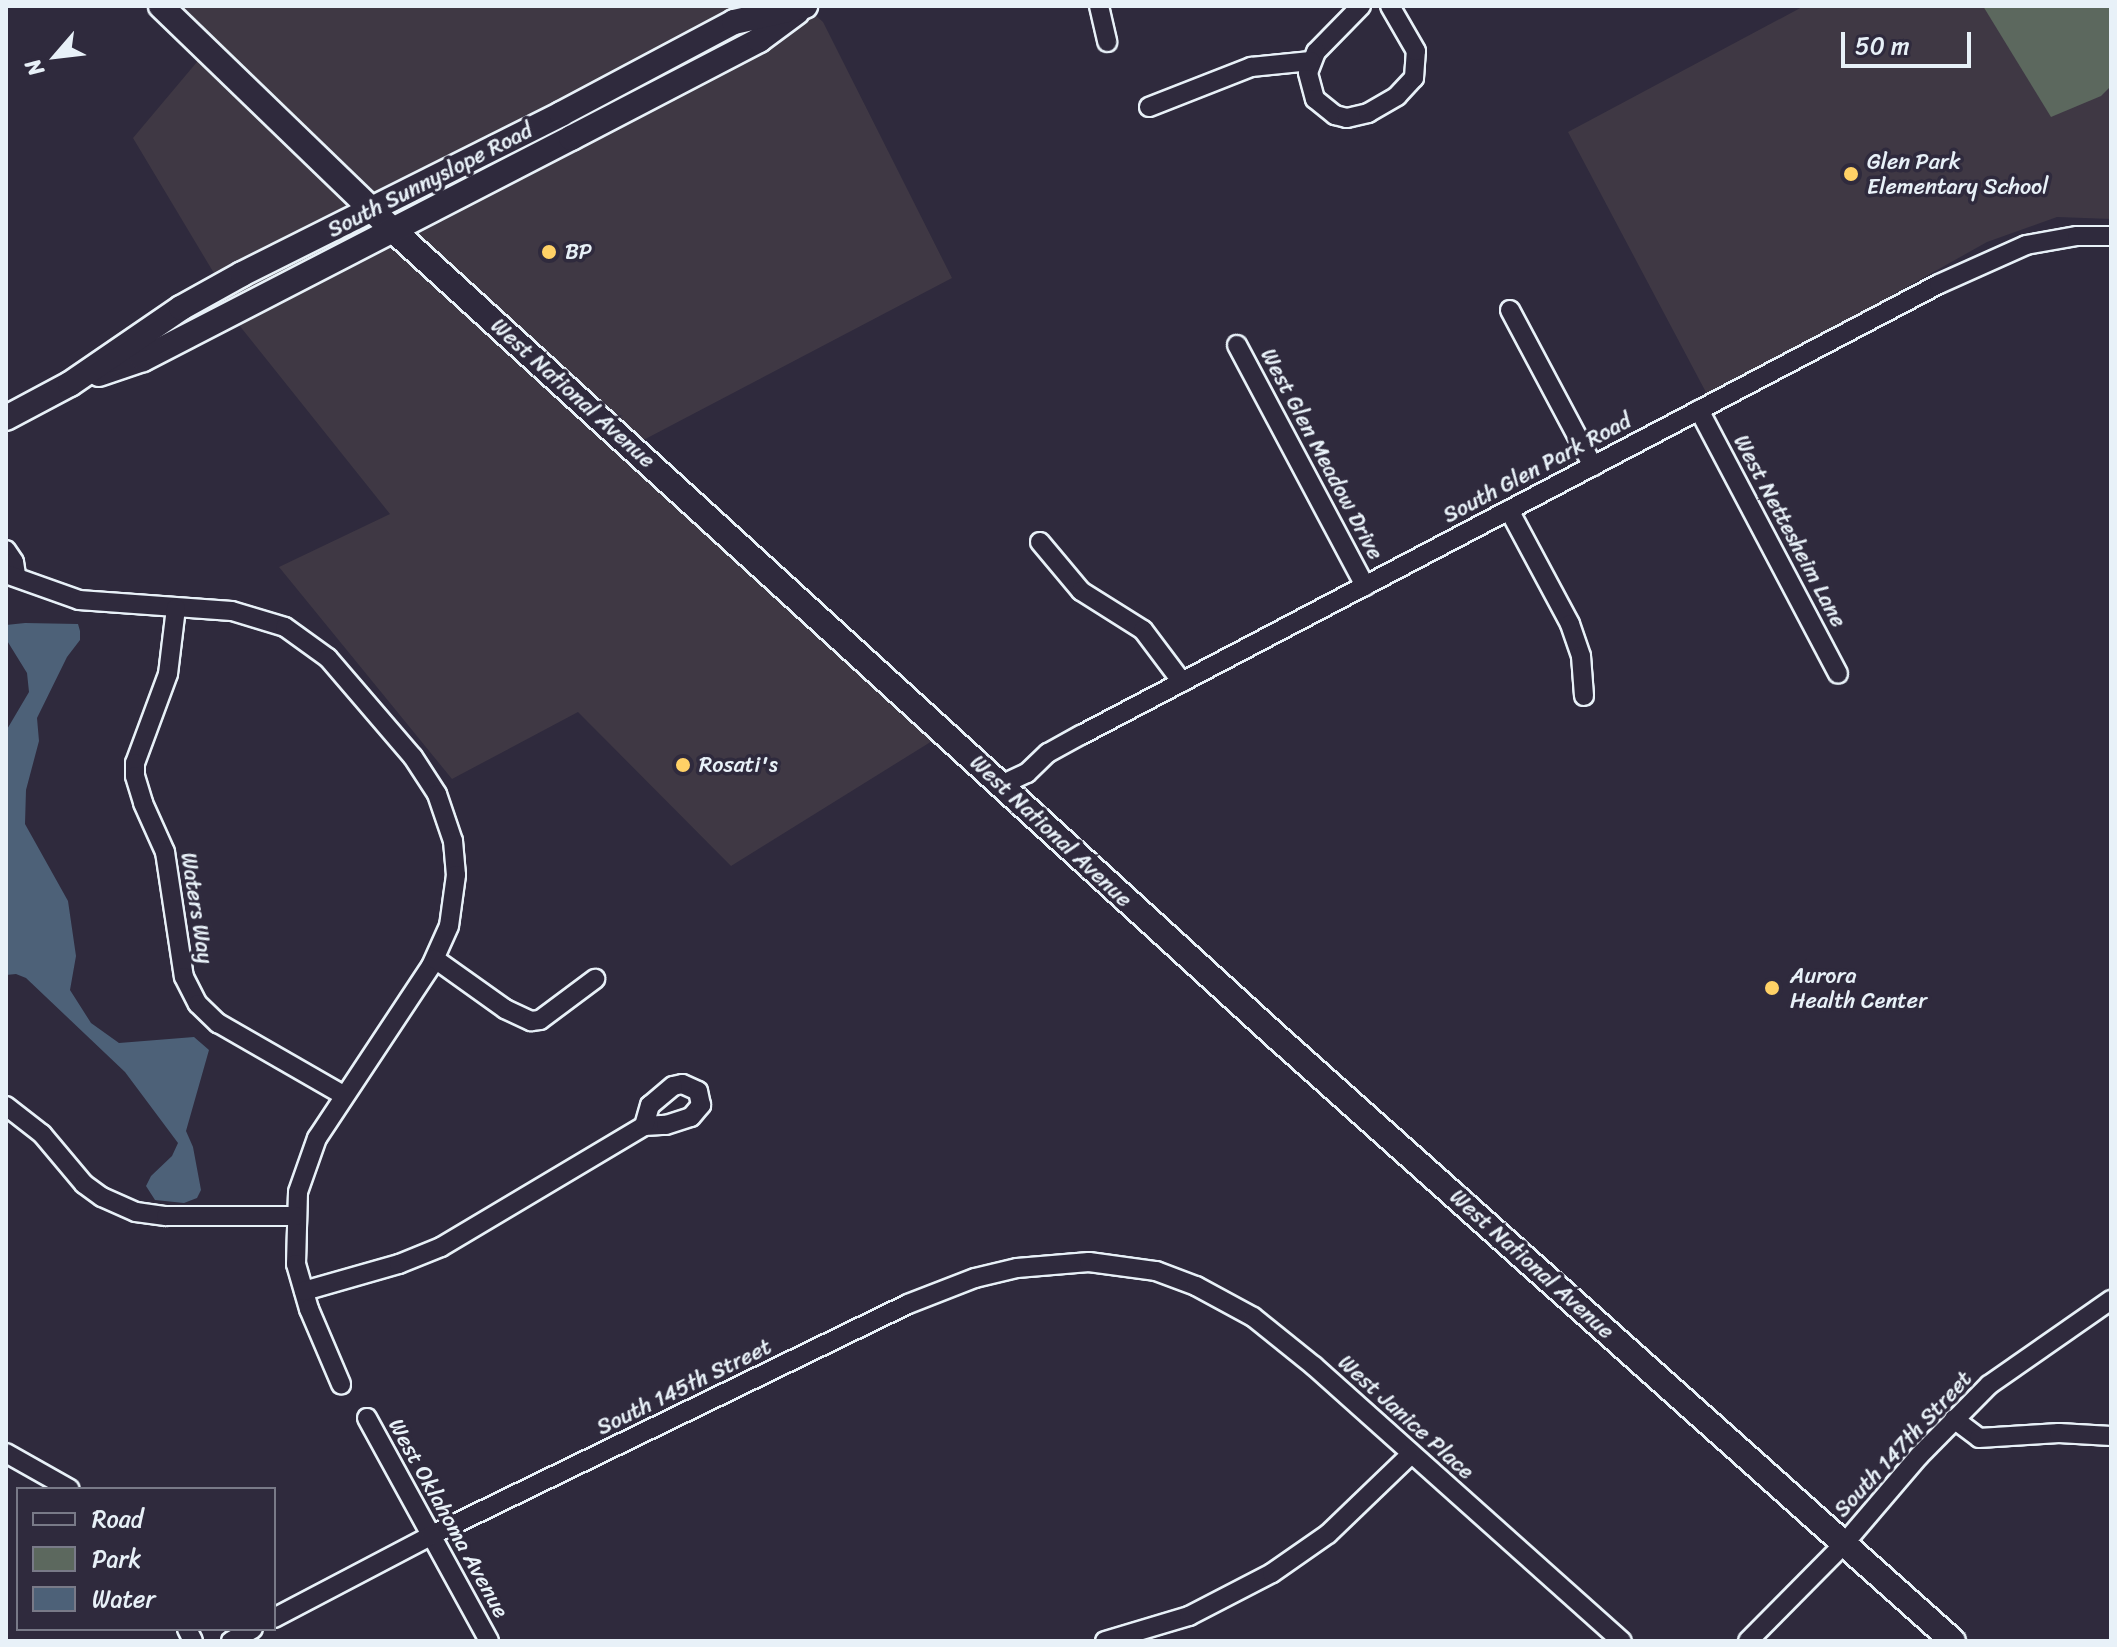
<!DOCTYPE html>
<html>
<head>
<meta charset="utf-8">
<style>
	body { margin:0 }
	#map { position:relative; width:2117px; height:1647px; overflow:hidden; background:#2f2a3d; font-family:Sriracha,sans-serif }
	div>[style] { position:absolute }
	.built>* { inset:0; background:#3f3844 }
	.green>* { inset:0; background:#5c685e }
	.water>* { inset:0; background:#4d6178 }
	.roads { filter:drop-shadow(2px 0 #e8f1f8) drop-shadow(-2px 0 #e8f1f8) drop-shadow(0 2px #e8f1f8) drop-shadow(0 -2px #e8f1f8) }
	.street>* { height:18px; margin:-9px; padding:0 9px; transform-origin:9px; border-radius:9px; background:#2f2a3d }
	.secondary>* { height:24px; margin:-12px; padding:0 12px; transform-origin:12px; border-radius:12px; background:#2f2a3d }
	.dots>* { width:22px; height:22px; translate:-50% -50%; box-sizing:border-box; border:4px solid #2f2a3d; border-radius:50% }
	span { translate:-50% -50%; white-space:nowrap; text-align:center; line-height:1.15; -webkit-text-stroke:7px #2f2a3d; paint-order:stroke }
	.poi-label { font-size:22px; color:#e8f1f8 }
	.left { translate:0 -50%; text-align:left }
	.street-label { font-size:22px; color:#e8f1f8 }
	.frame { position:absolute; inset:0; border:8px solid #e8f1f8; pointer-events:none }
	.legend { position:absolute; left:16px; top:1487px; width:260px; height:144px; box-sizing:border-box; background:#2f2a3d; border:2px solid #797a88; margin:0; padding:10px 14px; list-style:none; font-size:24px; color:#e8f1f8 }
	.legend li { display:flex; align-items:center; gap:16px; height:40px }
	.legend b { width:40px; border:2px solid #797a88 }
	.north { position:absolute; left:16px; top:16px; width:80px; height:80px; -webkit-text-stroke:6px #2f2a3d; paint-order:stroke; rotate:242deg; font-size:22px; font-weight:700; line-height:32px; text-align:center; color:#e8f1f8 }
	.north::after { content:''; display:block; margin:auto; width:28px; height:36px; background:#e8f1f8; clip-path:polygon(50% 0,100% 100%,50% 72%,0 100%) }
	.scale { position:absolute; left:1841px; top:32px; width:130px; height:36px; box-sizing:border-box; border:4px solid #e8f1f8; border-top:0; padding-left:10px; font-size:24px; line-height:28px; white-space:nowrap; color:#e8f1f8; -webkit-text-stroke:6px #2f2a3d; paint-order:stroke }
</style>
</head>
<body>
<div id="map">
	<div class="built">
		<i style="clip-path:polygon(161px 6px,805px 6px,823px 22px,952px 278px,632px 446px,945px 733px,731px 866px,578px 712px,452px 779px,279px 567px,390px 514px,239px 325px,236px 310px,133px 138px,207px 50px)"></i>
		<i style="clip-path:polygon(1804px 6px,2111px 6px,2111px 219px,2057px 217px,1987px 242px,1709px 398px,1568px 132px)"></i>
	</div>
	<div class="green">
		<i style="clip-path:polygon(1983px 6px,2111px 6px,2111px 86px,2101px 96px,2051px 117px)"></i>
	</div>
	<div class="water">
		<i style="clip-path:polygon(25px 623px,78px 624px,80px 631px,80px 640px,67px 657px,37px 718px,39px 741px,26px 790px,25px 824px,68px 901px,76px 956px,70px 990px,91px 1023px,119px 1043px,194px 1037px,209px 1050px,186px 1131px,193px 1147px,201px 1190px,197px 1198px,184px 1203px,155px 1200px,146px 1186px,151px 1176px,172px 1156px,178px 1143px,125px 1072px,26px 978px,16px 974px,6px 975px,6px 731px,29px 692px,27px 673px,6px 639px,6px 625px)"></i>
	</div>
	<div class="roads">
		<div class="street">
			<i style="left:1099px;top:6px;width:37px;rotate:77deg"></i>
			<i style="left:1361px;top:6px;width:64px;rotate:134.4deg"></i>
			<i style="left:1316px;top:52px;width:22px;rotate:111deg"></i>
			<i style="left:1308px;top:73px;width:27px;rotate:75deg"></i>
			<i style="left:1315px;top:99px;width:26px;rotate:39deg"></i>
			<i style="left:1335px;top:115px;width:12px;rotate:14deg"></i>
			<i style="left:1347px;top:118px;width:22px;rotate:-13deg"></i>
			<i style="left:1368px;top:113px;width:34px;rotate:-30deg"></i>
			<i style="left:1397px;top:96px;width:25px;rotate:-47deg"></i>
			<i style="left:1414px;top:78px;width:27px;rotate:-86deg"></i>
			<i style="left:1416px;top:51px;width:52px;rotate:-120deg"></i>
			<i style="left:1149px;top:107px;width:110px;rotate:-21.4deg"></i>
			<i style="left:1251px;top:67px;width:60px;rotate:-5.7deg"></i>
			<i style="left:1510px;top:310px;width:177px;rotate:62deg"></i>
			<i style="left:1237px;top:345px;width:273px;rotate:62deg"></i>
			<i style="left:1699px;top:410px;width:298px;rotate:62.2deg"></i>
			<i style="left:1509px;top:510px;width:129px;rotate:61.8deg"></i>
			<i style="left:1570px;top:624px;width:34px;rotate:71deg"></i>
			<i style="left:1581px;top:656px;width:40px;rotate:85.7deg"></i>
			<i style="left:1040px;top:542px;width:64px;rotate:50.1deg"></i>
			<i style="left:1081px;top:591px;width:73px;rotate:32.2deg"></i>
			<i style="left:1143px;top:630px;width:65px;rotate:53.1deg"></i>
			<i style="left:6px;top:550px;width:14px;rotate:56deg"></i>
			<i style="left:14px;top:562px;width:13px;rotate:81deg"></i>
			<i style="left:6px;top:574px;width:77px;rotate:19.6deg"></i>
			<i style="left:79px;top:600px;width:153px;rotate:4.1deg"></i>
			<i style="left:232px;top:611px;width:55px;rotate:16.8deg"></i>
			<i style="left:285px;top:627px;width:53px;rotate:35.8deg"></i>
			<i style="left:328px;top:658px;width:130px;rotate:49.4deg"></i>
			<i style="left:413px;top:757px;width:44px;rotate:57deg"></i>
			<i style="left:437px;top:794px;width:50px;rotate:71.2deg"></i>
			<i style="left:453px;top:841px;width:34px;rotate:85deg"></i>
			<i style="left:456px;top:875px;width:51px;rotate:97.8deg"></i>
			<i style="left:449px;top:926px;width:44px;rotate:114.2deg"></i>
			<i style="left:431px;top:966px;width:206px;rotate:123.5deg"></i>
			<i style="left:317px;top:1138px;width:57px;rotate:109.4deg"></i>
			<i style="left:298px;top:1192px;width:72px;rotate:91.6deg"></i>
			<i style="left:296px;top:1264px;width:47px;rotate:73.9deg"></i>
			<i style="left:309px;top:1309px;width:82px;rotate:66.9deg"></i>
			<i style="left:176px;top:608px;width:66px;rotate:96.9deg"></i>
			<i style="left:168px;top:674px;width:95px;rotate:110.3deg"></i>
			<i style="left:135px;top:763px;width:13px;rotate:90deg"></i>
			<i style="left:135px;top:776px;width:28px;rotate:73deg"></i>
			<i style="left:143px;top:803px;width:54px;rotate:65.8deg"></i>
			<i style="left:165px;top:852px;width:126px;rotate:81.4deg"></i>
			<i style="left:184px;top:977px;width:30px;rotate:63deg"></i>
			<i style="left:198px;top:1004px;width:28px;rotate:44deg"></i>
			<i style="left:218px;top:1023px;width:144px;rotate:29.9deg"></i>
			<i style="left:1001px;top:785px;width:29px;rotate:-25deg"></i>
			<i style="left:1027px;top:773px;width:29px;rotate:-44deg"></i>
			<i style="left:1048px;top:753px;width:38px;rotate:-29deg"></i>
			<i style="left:1081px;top:735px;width:969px;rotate:-27.73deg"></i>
			<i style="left:1939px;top:284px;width:95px;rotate:-24.1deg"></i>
			<i style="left:2026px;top:245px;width:52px;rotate:-10deg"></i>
			<i style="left:2077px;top:236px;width:34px"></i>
			<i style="left:435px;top:959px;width:86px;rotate:35.5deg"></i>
			<i style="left:505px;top:1009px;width:29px;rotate:25deg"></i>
			<i style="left:531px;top:1021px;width:9px;rotate:-6deg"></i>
			<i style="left:540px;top:1020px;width:69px;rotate:-36.7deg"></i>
			<i style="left:6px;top:1106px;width:46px;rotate:37.9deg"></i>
			<i style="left:42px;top:1134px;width:65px;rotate:50deg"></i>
			<i style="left:84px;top:1184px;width:22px;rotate:36deg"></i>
			<i style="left:102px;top:1197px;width:37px;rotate:24deg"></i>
			<i style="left:136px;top:1212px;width:30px;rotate:8deg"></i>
			<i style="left:166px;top:1216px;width:130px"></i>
			<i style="left:304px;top:1291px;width:99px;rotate:-15.9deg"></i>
			<i style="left:399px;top:1264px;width:45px;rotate:-22deg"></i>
			<i style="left:441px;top:1247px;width:236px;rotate:-30.8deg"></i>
			<i style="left:644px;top:1126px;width:22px;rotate:-3deg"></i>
			<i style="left:666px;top:1125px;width:26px;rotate:-18deg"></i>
			<i style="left:691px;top:1117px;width:16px;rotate:-50deg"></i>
			<i style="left:701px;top:1105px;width:14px;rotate:-102deg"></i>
			<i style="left:698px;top:1091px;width:17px;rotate:-156deg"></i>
			<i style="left:682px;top:1084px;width:9px;rotate:167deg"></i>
			<i style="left:673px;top:1086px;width:30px;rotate:140deg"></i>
			<i style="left:650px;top:1105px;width:22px;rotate:106deg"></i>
			<i style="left:367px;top:1418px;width:254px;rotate:61.3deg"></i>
			<i style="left:1954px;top:1419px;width:31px;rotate:37deg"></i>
			<i style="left:1979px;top:1438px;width:80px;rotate:-3.6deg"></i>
			<i style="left:2059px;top:1433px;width:52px;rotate:3.3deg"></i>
			<i style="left:6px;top:1453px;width:73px;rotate:29.4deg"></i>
			<i style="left:274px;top:1618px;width:176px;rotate:-27.7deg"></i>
			<i style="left:430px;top:1536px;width:531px;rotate:-25.89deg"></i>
			<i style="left:908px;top:1304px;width:72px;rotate:-21.2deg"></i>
			<i style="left:975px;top:1278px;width:43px;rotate:-13.4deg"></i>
			<i style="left:1017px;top:1268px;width:72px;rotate:-4.8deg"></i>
			<i style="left:1089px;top:1262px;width:68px;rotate:7.7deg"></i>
			<i style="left:1156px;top:1271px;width:43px;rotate:20.6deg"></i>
			<i style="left:1196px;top:1286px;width:65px;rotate:28.5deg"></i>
			<i style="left:1253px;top:1317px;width:78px;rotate:38.8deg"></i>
			<i style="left:1314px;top:1366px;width:413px;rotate:41.8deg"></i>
			<i style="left:187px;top:1629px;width:13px;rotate:63deg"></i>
			<i style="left:231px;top:1641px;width:25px;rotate:-29deg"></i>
			<i style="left:1105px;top:1641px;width:88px;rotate:-16.6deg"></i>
			<i style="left:1189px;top:1616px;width:93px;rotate:-27.4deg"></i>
			<i style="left:1272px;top:1573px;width:68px;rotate:-34.9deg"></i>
			<i style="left:1328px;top:1534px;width:114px;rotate:-43.9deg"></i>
			<i style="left:1748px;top:1641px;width:135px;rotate:-45.3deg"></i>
			<i style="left:1843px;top:1545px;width:117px;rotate:-49.5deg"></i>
			<i style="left:1919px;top:1456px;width:100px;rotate:-45.4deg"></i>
			<i style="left:1989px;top:1385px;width:149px;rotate:-34.9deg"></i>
		</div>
		<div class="secondary">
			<i style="left:161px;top:6px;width:322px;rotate:44deg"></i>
			<i style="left:393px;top:230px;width:1198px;rotate:42.4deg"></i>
			<i style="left:1278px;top:1038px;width:905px;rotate:41.78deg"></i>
			<i style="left:99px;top:374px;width:46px;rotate:-18.8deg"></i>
			<i style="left:143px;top:359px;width:482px;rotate:-27.3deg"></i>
			<i style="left:571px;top:138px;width:212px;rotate:-27.5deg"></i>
			<i style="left:759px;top:40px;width:47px;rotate:-36.4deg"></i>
			<i style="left:6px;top:418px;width:72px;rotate:-28deg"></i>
			<i style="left:70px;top:384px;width:135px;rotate:-34.4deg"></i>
			<i style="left:181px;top:308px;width:70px;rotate:-29.1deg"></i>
			<i style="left:242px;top:274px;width:357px;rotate:-26.6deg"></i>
			<i style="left:561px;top:114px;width:196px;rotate:-28deg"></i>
			<i style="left:734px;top:22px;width:73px;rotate:-12.7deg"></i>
		</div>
	</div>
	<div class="dots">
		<i style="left:1851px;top:174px;background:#ffd166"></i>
		<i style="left:549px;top:252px;background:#ffd166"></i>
		<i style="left:683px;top:765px;background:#ffd166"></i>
		<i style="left:1772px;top:988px;background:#ffd166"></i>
	</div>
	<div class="poi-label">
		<span class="left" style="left:1867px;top:174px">Glen Park<br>Elementary School</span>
		<span class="left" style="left:565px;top:252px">BP</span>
		<span class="left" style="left:699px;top:765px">Rosati's</span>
		<span class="left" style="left:1790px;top:988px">Aurora<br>Health Center</span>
	</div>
	<div class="street-label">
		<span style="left:430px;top:180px;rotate:-27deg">South Sunnyslope Road</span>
		<span style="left:573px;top:393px;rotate:42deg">West National Avenue</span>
		<span style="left:1322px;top:454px;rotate:62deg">West Glen Meadow Drive</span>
		<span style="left:1537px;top:468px;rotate:-28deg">South Glen Park Road</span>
		<span style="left:1790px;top:531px;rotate:62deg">West Nettesheim Lane</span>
		<span style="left:1051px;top:831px;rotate:43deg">West National Avenue</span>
		<span style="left:197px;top:908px;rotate:81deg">Waters Way</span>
		<span style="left:1532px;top:1264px;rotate:42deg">West National Avenue</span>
		<span style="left:684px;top:1387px;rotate:-26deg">South 145th Street</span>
		<span style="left:1406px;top:1417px;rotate:42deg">West Janice Place</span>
		<span style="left:1903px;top:1444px;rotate:-47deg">South 147th Street</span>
		<span style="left:449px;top:1518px;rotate:61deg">West Oklahoma Avenue</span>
	</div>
	<div class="frame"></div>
	<ul class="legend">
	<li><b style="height:10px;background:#2f2a3d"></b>Road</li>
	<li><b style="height:22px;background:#5c685e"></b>Park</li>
	<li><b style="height:22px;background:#4d6178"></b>Water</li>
	</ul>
	<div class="north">N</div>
	<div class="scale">50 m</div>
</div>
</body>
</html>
